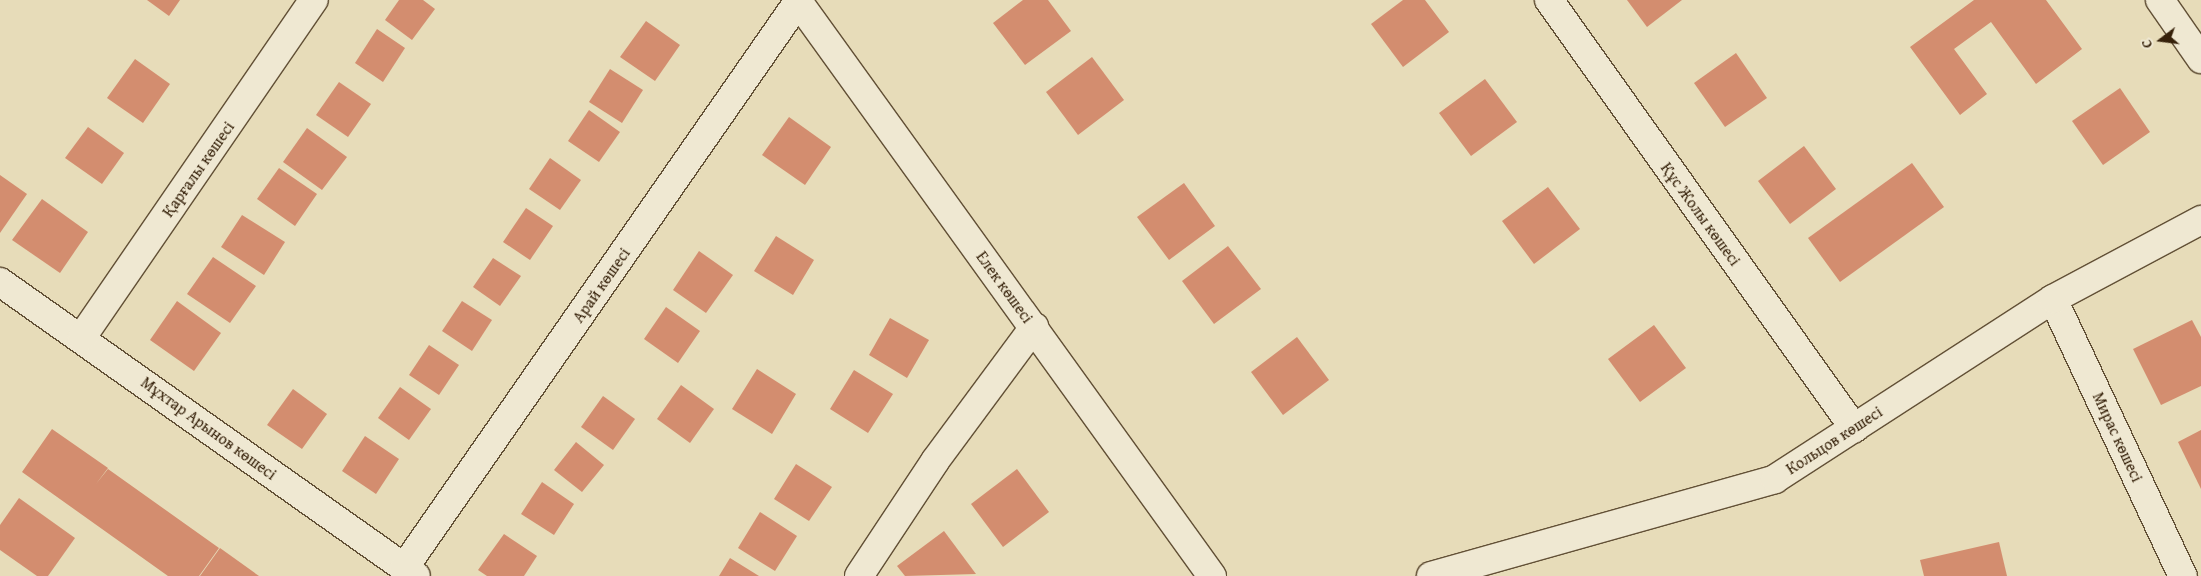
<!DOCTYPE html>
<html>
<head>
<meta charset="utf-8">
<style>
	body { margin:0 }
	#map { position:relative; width:2201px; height:576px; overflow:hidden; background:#e7dcb9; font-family:"Gentium Book Plus",serif }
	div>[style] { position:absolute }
	.building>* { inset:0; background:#d38d6f }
	.roads { filter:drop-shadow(1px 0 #625036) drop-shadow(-1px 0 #625036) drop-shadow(0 1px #625036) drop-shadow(0 -1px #625036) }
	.minor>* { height:28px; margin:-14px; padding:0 14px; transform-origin:14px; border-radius:14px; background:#efe8d2 }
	span { translate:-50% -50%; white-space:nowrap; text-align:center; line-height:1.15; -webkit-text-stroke:5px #efe8d2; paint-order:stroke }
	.street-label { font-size:16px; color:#36210a }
	.north { position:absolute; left:2136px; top:15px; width:50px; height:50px; -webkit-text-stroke:4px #efe8d2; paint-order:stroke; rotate:255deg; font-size:14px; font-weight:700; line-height:20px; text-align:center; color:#36210a }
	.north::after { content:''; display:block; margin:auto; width:18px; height:22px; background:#36210a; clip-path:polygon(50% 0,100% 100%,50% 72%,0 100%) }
</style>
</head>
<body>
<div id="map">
	<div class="building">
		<i style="clip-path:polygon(147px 0,180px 0,169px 16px)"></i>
		<i style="clip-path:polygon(399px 0,423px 0,435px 9px,412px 40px,385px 20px)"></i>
		<i style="clip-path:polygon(1023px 0,1048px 0,1071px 31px,1025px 65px,993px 23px)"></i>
		<i style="clip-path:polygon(1403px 0,1425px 0,1449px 32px,1403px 67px,1371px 24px)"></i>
		<i style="clip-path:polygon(1627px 0,1682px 0,1647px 27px)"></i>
		<i style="clip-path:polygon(1974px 0,2046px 0,2082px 49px,2036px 84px,1991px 22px,1954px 49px,1987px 94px,1960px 115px,1910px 47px)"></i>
		<i style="clip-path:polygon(646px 21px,680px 45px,655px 81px,620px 57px)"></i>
		<i style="clip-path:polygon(377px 29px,405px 48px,383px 82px,355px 63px)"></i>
		<i style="clip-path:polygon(1736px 53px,1767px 98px,1725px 127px,1694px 83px)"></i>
		<i style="clip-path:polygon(1092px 57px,1124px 100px,1078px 135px,1046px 92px)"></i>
		<i style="clip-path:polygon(135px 59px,170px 84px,143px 123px,107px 98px)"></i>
		<i style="clip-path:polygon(610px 69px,643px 90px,622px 123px,589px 102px)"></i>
		<i style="clip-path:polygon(1485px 79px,1517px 122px,1471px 156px,1439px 113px)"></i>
		<i style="clip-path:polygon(339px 82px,371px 104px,348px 137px,316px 115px)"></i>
		<i style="clip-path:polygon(2120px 88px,2150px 132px,2103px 165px,2072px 121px)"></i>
		<i style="clip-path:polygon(589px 110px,620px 132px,599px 162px,568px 141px)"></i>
		<i style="clip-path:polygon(789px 117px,831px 147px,805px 185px,762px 155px)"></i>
		<i style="clip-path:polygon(88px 127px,124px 153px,102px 184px,65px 158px)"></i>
		<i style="clip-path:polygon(307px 128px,347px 157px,322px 190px,283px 162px)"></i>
		<i style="clip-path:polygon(1804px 146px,1836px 189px,1790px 224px,1758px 181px)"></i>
		<i style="clip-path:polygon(550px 158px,581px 180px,560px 210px,529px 189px)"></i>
		<i style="clip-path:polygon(1912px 163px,1944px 207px,1840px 282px,1808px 238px)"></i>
		<i style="clip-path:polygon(279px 168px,317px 194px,295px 226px,257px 199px)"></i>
		<i style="clip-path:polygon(0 175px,27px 194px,0 233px)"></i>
		<i style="clip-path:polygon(1184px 183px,1215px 226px,1169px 260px,1137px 217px)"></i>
		<i style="clip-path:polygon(1548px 187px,1580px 229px,1534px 264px,1502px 221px)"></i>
		<i style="clip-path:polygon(42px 199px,88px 232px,60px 273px,12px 240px)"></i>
		<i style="clip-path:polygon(526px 208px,553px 226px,530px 260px,503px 242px)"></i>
		<i style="clip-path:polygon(242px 215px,285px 242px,264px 275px,221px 247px)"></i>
		<i style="clip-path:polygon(776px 236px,814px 260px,793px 295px,754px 271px)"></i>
		<i style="clip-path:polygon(1228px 246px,1261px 289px,1214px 324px,1182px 281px)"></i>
		<i style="clip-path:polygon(699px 251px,733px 275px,706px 313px,673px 290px)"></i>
		<i style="clip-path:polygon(213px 257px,256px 286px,230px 323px,187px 294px)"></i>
		<i style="clip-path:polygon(493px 258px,521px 276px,500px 306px,473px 287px)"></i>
		<i style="clip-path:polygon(177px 301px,221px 333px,194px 371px,150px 340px)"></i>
		<i style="clip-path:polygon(462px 301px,492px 320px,472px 351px,442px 331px)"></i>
		<i style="clip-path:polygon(666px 307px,700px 331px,678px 363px,644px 339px)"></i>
		<i style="clip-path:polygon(890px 318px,929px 340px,907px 378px,869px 355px)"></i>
		<i style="clip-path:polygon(2192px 320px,2201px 337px,2201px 386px,2161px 405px,2133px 349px)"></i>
		<i style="clip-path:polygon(1654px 325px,1686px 368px,1640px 402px,1608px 359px)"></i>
		<i style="clip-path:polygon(1297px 337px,1329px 380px,1283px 415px,1251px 372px)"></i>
		<i style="clip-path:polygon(429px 345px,459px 365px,439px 395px,409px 375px)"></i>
		<i style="clip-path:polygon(757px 369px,796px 394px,772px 434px,732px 409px)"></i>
		<i style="clip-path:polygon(854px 370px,893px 394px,868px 433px,830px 409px)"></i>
		<i style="clip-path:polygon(681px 385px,714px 409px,690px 443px,657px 419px)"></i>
		<i style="clip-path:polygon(400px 387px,431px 409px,409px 440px,378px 418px)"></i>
		<i style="clip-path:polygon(293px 389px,327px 414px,302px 449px,267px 425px)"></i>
		<i style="clip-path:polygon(603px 396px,635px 419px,613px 450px,581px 427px)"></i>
		<i style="clip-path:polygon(52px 429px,108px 468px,96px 484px,108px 469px,219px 548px,199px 576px,168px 576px,22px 472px)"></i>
		<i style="clip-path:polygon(2201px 430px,2201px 489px,2178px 442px)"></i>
		<i style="clip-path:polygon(365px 436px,399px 459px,376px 494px,342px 471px)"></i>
		<i style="clip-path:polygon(576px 442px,604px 465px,582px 492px,554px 470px)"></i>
		<i style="clip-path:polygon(796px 464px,832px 487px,809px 521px,774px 499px)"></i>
		<i style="clip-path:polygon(1017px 469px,1049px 512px,1003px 547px,971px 504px)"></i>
		<i style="clip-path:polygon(542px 482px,574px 504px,554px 535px,521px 514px)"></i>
		<i style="clip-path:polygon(19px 498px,75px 538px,48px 576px,37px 576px,0 550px,0 525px)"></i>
		<i style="clip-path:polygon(760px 512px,797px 536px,775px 571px,738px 548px)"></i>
		<i style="clip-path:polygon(944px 531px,976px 574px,905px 576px,897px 566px)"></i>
		<i style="clip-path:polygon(504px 534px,537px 556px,524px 576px,487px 576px,478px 570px)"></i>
		<i style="clip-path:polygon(1999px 542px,2007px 576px,1924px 576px,1920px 560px)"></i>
		<i style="clip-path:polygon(220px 548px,259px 576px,200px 576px)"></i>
		<i style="clip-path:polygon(730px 558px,759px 576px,719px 576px)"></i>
	</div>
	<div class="roads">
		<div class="minor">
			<i style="left:797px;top:0;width:710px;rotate:54.23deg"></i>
			<i style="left:1549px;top:0;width:526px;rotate:54.53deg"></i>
			<i style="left:2160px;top:0;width:72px;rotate:55.2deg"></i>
			<i style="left:0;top:282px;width:509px;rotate:35.25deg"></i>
			<i style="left:2053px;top:299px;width:306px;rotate:64.9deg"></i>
			<i style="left:82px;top:337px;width:409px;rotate:-55.5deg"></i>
			<i style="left:404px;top:568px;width:690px;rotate:-55.16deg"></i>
			<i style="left:859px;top:576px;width:138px;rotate:-56.5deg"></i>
			<i style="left:935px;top:461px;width:167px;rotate:-53.5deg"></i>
			<i style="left:1431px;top:576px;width:357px;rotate:-15.7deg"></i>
			<i style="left:1775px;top:479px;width:331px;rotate:-32.9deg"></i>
			<i style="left:2053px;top:299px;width:168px;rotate:-28.1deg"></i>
		</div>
	</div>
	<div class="street-label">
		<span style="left:198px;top:169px;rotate:-55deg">Қарғалы көшесі</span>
		<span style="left:1701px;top:214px;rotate:54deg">Құс Жолы көшесі</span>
		<span style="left:601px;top:285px;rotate:-55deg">Арай көшесі</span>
		<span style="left:1005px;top:287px;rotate:54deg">Елек көшесі</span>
		<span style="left:209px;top:428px;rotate:36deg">Мұхтар Арынов көшесі</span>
		<span style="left:2118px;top:437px;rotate:65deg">Мирас көшесі</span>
		<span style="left:1834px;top:440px;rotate:-33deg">Кольцов көшесі</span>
	</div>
	<div class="north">С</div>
</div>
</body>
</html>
